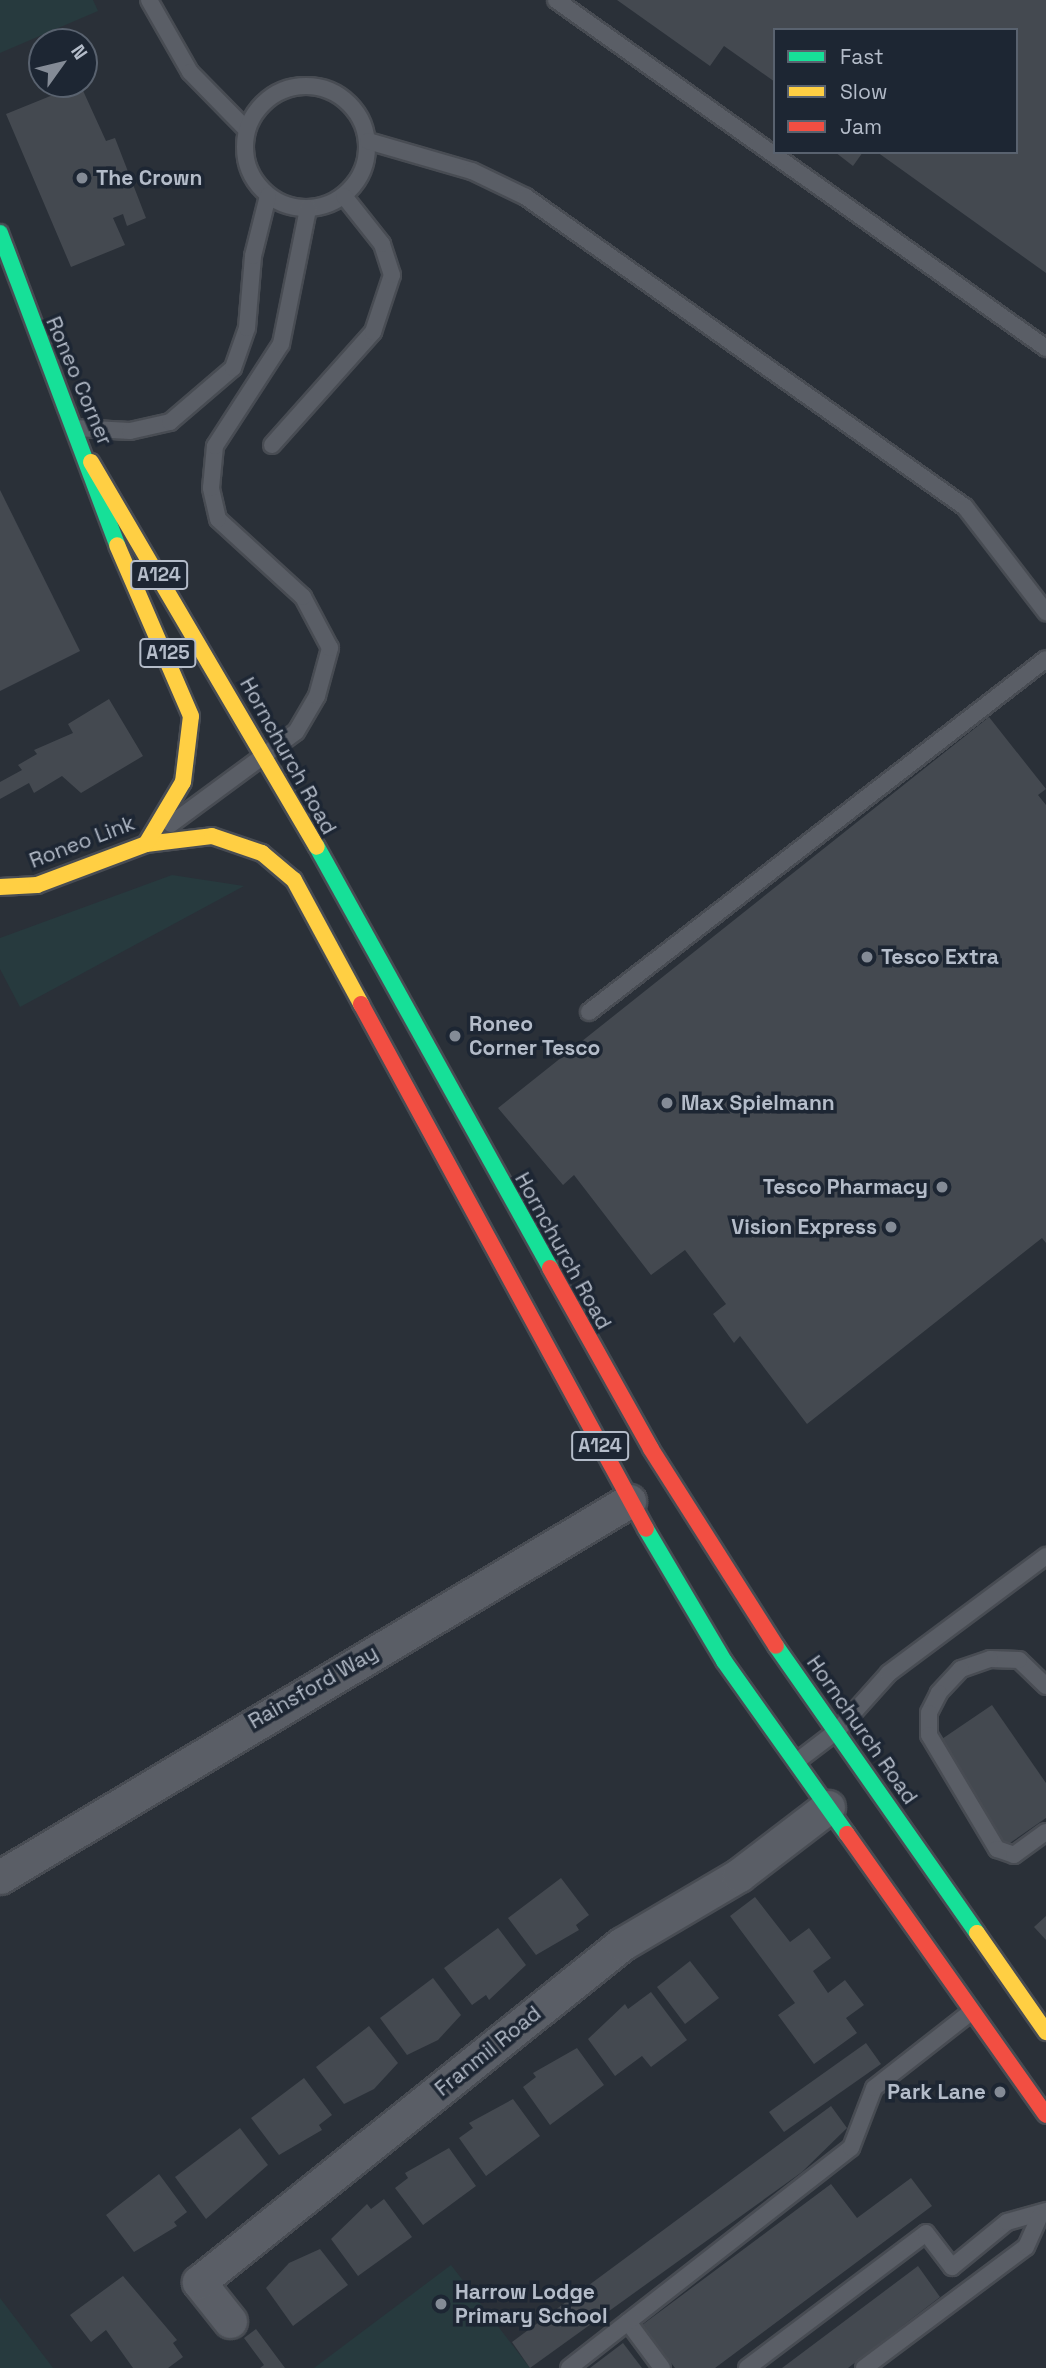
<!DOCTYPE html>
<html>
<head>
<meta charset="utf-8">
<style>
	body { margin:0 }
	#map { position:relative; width:1046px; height:2368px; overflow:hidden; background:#2a3038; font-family:"Space Grotesk",sans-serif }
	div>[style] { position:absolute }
	.green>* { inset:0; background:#273a3e }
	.building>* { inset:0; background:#444950 }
	.roads { filter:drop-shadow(2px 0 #484c53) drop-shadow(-2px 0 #484c53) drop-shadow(0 2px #484c53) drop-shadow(0 -2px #484c53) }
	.lane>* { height:16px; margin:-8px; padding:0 8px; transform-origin:8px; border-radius:8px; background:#5a5e66 }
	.lane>.ring { margin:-8px; padding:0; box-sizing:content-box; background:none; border:16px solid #5a5e66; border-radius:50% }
	.street>* { height:33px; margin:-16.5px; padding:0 16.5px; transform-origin:16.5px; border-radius:16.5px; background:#5a5e66 }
	.fast>* { height:16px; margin:-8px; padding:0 8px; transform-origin:8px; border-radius:8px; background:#16e098 }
	.slow>* { height:16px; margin:-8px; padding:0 8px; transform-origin:8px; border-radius:8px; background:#ffcf43 }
	.jam>* { height:16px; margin:-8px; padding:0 8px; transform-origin:8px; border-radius:8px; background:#f24e42 }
	.dots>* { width:19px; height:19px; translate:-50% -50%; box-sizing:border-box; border:4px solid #1d2633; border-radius:50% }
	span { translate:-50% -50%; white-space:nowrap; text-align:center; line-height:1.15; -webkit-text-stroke:7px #1d2633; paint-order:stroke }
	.shield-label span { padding:2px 5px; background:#1d2633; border:2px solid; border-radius:5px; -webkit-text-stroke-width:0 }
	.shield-label { font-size:19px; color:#b4bcc9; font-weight:700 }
	.poi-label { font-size:21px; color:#b4bcc9; font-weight:700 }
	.left { translate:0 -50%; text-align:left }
	.right { translate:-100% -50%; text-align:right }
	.street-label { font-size:21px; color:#b4bcc9 }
	.legend { position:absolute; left:773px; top:28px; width:245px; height:126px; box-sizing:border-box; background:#1d2633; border:2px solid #59626f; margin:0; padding:9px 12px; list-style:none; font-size:21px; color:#b4bcc9 }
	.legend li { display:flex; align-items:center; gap:14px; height:35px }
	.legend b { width:35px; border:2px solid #59626f }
	.north { position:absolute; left:28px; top:28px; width:70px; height:70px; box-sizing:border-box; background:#1d2633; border:2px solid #59626f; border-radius:50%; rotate:56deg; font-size:19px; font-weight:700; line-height:28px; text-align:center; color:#b4bcc9 }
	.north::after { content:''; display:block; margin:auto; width:24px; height:32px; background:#848b96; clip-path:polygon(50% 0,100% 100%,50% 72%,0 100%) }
</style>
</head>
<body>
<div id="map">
	<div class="green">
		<i style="clip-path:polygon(0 0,93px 0,98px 11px,0 53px)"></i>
		<i style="clip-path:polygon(172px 875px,244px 886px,20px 1007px,0 969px,0 938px)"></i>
		<i style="clip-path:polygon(451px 2265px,530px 2368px,314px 2368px)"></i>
		<i style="clip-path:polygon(0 2298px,53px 2368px,0 2368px)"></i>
	</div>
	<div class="building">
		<i style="clip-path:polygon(617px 0,1046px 0,1046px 273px,877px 152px,1016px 152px,1016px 30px,775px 30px,775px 82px,724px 46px,710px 66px)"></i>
		<i style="clip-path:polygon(80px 84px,106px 141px,115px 138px,146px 218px,127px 226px,123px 214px,113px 218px,125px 245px,71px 267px,6px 114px)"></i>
		<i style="clip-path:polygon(835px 152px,863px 152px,853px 166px)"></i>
		<i style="clip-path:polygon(0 490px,80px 651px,0 691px)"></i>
		<i style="clip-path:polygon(109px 699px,143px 756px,81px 793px,62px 776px,34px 793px,29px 783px,0 799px,0 782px,22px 770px,18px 765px,37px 754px,34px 750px,73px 733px,68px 724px)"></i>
		<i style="clip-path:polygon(989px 717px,1046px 789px,1038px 795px,1046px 805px,1046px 1243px,1042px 1238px,807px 1424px,740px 1336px,734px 1343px,713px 1314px,726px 1304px,685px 1250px,651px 1275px,574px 1175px,563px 1185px,498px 1108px)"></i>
		<i style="clip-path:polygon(992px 1705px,1046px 1783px,1046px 1818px,1007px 1845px,936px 1743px)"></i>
		<i style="clip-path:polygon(561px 1878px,589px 1915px,576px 1925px,579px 1930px,536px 1955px,508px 1918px)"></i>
		<i style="clip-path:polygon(755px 1897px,790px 1942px,809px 1928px,831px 1958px,813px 1971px,828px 1993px,845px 1980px,864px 2005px,846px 2018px,857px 2033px,814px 2064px,778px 2015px,795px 2003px,730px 1916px)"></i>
		<i style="clip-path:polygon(1046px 1916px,1046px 1940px,1034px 1927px)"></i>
		<i style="clip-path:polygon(498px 1928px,526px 1965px,489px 2000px,486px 1995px,472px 2005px,444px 1968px)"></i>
		<i style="clip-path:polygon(690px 1961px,719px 1998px,685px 2024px,657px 1987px)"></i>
		<i style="clip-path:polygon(433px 1978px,461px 2015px,438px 2040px,407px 2055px,380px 2018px)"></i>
		<i style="clip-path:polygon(651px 1992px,687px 2040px,651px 2067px,642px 2056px,615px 2076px,588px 2039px,625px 2004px,628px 2009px)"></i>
		<i style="clip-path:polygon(369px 2026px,398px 2063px,374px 2089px,344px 2104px,316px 2067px)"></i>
		<i style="clip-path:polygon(866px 2043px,881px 2064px,784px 2132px,769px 2112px)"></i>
		<i style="clip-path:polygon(577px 2048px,604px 2085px,550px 2125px,523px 2087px,536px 2077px,533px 2073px)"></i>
		<i style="clip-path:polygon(304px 2078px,332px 2115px,319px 2125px,322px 2130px,279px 2155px,251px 2118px)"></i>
		<i style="clip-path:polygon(513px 2099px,540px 2136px,486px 2176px,459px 2138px,473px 2128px,469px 2123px)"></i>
		<i style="clip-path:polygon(831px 2106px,847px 2128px,802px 2172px,530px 2368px,512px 2342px)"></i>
		<i style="clip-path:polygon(240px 2128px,268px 2165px,206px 2219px,175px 2177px)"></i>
		<i style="clip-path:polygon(449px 2148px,476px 2186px,423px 2225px,395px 2188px,408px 2178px,405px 2173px)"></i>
		<i style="clip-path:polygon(159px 2174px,187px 2212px,174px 2222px,177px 2226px,134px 2252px,106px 2215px)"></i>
		<i style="clip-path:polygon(911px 2178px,932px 2206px,715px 2368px,675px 2368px,642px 2325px,831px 2184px,857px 2218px)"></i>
		<i style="clip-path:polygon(384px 2199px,412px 2237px,358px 2276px,331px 2239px,367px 2204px,371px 2209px)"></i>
		<i style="clip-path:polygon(320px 2249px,348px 2285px,293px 2326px,266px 2288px,289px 2263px)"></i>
		<i style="clip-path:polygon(918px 2266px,940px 2297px,848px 2368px,782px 2368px)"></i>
		<i style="clip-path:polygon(123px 2276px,177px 2340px,173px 2343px,183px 2357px,168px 2368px,133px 2368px,106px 2330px,91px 2342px,70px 2315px)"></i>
		<i style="clip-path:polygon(256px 2329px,285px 2368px,260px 2368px,264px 2365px,244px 2338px)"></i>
		<i style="clip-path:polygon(623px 2343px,642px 2368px,590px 2368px)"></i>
	</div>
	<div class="roads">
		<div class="lane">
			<i style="left:149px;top:0;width:83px;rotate:60.3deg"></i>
			<i style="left:190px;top:72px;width:80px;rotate:45.5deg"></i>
			<i style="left:556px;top:0;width:601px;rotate:35.38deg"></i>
			<i class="ring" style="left:245px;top:86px;width:106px;height:106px"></i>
			<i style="left:368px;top:141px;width:108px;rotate:16.1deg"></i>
			<i style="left:472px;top:171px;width:60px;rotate:25.7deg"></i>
			<i style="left:526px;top:197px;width:537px;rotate:35.23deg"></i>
			<i style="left:965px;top:507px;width:133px;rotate:52.4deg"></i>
			<i style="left:75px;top:428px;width:55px;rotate:3.1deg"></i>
			<i style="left:130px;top:431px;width:41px;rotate:-12.7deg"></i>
			<i style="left:170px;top:422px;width:83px;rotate:-40.6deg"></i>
			<i style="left:233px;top:368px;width:42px;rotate:-70.7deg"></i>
			<i style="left:247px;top:328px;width:72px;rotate:-85.2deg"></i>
			<i style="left:253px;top:256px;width:62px;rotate:-76deg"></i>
			<i style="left:272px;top:445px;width:152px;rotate:-48.2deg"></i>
			<i style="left:373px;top:332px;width:60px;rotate:-71.6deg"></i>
			<i style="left:392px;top:275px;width:33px;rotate:-108deg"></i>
			<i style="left:382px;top:244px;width:61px;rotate:-128.4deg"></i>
			<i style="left:171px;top:824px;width:155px;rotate:-36.4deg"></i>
			<i style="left:296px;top:732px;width:42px;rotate:-59.7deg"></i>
			<i style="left:317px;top:696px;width:50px;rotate:-74.8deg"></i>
			<i style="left:330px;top:648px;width:58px;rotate:-117.9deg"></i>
			<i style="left:303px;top:597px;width:115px;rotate:-137.5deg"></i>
			<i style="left:218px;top:519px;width:32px;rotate:-103deg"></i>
			<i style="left:211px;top:488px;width:42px;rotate:-84.6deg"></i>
			<i style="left:215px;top:446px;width:121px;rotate:-57.1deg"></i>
			<i style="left:281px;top:344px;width:138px;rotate:-78.7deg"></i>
			<i style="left:589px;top:1012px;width:577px;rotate:-37.68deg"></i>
			<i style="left:1046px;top:1686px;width:37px;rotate:-136deg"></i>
			<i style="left:1019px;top:1660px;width:29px;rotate:-178deg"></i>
			<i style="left:990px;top:1659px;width:31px;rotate:161deg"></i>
			<i style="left:961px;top:1669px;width:33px;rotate:133deg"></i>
			<i style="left:939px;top:1693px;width:22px;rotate:117deg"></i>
			<i style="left:929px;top:1713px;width:22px;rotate:90deg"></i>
			<i style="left:929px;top:1735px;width:133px;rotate:59.2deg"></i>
			<i style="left:997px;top:1849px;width:18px;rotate:19deg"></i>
			<i style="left:1014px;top:1855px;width:39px;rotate:-36deg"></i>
			<i style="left:796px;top:1762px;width:53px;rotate:-37.3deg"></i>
			<i style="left:838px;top:1730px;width:76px;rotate:-48.2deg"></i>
			<i style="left:889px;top:1673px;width:196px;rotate:-36.7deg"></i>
			<i style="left:628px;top:2322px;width:57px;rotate:53.5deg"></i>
			<i style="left:569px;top:2368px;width:358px;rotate:-38deg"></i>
			<i style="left:851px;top:2148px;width:64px;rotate:-69deg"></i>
			<i style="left:874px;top:2088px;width:123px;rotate:-38.1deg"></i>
			<i style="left:747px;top:2368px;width:224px;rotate:-37deg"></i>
			<i style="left:926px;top:2233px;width:43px;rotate:52.6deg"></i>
			<i style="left:952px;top:2267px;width:71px;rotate:-39.3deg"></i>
			<i style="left:1007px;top:2222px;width:41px;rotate:-15.8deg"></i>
			<i style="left:864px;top:2368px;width:202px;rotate:-36.8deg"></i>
			<i style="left:1026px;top:2247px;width:35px;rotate:-66deg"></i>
		</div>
		<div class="street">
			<i style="left:0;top:1877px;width:733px;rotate:-30.87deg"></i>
			<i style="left:230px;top:2321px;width:50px;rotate:-128.5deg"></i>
			<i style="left:199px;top:2282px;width:541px;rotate:-38.63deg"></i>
			<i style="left:622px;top:1944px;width:136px;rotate:-30.5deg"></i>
			<i style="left:739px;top:1875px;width:112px;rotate:-37.4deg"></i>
		</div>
		<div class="fast">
			<i style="left:0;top:233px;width:333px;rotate:69.4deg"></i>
			<i style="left:317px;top:847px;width:481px;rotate:61deg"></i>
			<i style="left:646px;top:1529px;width:153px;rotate:59.4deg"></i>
			<i style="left:724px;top:1661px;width:212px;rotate:54.6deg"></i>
			<i style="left:776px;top:1646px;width:350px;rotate:55deg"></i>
		</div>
		<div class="slow">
			<i style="left:91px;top:462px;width:446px;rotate:59.6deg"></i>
			<i style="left:146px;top:844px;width:66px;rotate:-6.9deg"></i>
			<i style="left:212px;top:836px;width:53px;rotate:18.8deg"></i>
			<i style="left:262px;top:853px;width:42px;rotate:40.2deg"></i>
			<i style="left:294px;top:880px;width:141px;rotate:61.6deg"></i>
			<i style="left:0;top:887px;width:37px;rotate:-3deg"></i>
			<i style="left:37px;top:885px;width:116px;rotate:-20.6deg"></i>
			<i style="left:146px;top:844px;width:72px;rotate:-59.2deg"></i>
			<i style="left:183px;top:782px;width:66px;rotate:-83.1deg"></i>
			<i style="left:191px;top:716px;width:186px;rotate:-113.4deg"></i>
			<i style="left:977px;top:1933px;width:121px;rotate:55.1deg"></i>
		</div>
		<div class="jam">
			<i style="left:361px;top:1004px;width:597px;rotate:61.5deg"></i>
			<i style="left:550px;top:1268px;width:207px;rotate:60.8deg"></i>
			<i style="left:651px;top:1449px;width:233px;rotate:57.6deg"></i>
			<i style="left:847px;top:1834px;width:344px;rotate:54.7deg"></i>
		</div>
	</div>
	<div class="dots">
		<i style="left:82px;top:178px;background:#848b96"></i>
		<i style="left:867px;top:957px;background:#848b96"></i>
		<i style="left:455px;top:1036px;background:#848b96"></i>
		<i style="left:667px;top:1103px;background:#848b96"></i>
		<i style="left:942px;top:1187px;background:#848b96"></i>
		<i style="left:891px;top:1227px;background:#848b96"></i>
		<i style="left:1000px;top:2092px;background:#848b96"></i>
		<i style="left:441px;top:2304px;background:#848b96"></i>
	</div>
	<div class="shield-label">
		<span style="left:159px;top:575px">A124</span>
		<span style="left:168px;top:653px">A125</span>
		<span style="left:600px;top:1446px">A124</span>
	</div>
	<div class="poi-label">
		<span class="left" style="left:96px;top:178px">The Crown</span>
		<span class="left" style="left:881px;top:957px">Tesco Extra</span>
		<span class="left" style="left:469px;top:1036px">Roneo<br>Corner Tesco</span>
		<span class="left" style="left:681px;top:1103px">Max Spielmann</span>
		<span class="right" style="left:928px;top:1187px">Tesco Pharmacy</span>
		<span class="right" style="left:877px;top:1227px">Vision Express</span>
		<span class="right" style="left:986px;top:2092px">Park Lane</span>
		<span class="left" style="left:455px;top:2304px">Harrow Lodge<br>Primary School</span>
	</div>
	<div class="street-label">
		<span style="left:79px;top:381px;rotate:67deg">Roneo Corner</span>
		<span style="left:288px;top:756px;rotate:61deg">Hornchurch Road</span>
		<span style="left:82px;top:842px;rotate:-21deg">Roneo Link</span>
		<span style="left:563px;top:1251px;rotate:61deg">Hornchurch Road</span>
		<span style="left:313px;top:1687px;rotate:-30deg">Rainsford Way</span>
		<span style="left:862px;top:1730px;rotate:55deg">Hornchurch Road</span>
		<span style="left:488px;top:2051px;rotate:-39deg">Franmil Road</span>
	</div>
	<ul class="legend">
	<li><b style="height:9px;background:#16e098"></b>Fast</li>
	<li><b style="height:9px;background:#ffcf43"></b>Slow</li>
	<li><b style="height:9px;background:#f24e42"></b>Jam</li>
	</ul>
	<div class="north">N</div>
</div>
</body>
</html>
